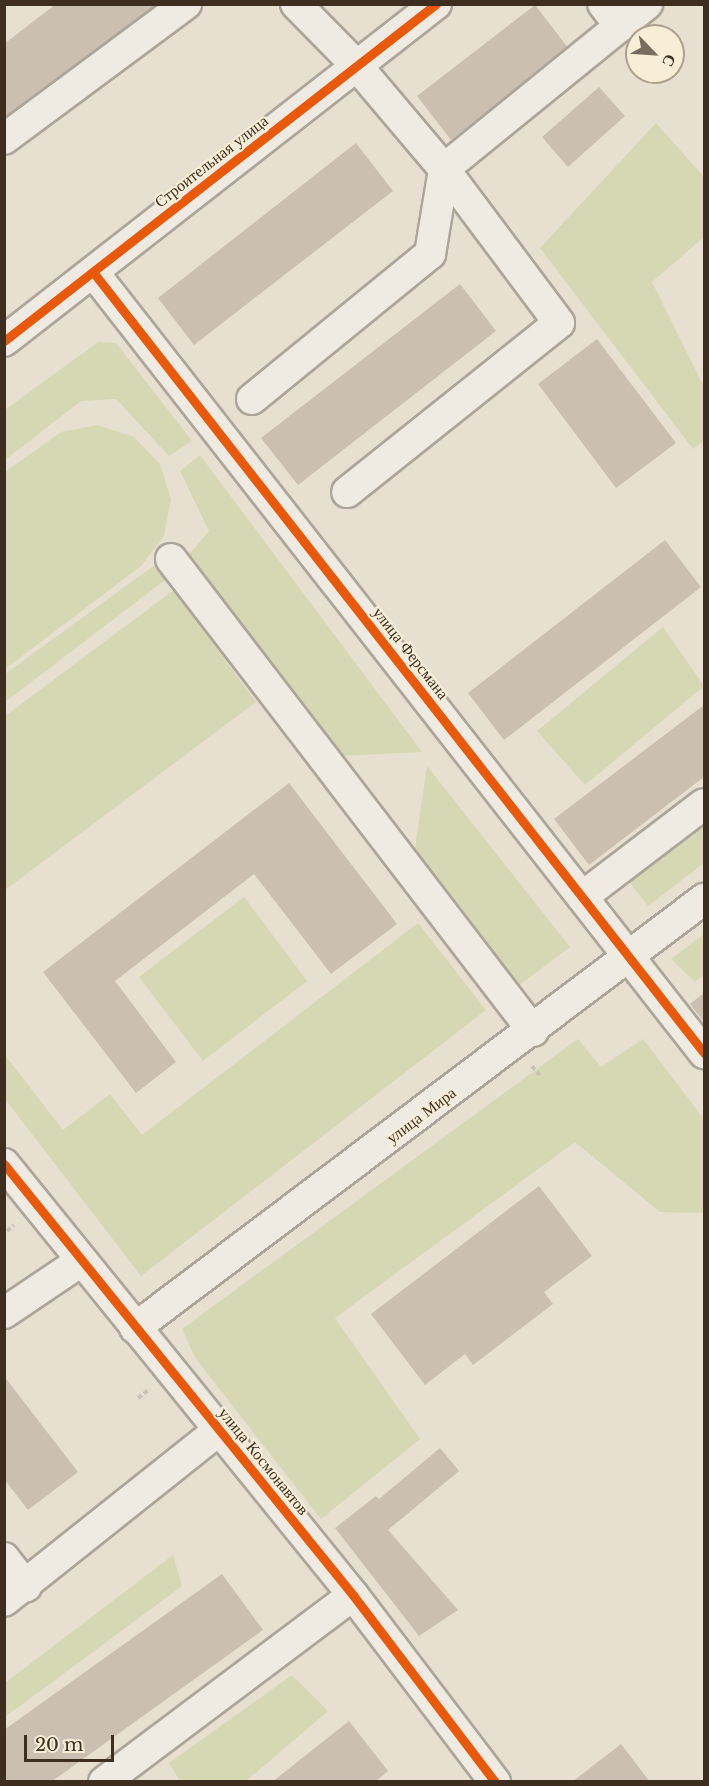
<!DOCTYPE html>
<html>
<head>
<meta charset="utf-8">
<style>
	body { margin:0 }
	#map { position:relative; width:709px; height:1786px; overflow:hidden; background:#e7e0d1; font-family:"Libre Baskerville",serif }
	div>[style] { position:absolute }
	.green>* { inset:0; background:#d6d7b3 }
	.building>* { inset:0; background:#cbbfb2 }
	.path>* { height:4px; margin-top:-2px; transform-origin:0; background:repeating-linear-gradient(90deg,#c8c2b9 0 4.5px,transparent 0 7.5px) }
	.roads { filter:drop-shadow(2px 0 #ada599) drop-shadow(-2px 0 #ada599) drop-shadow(0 2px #ada599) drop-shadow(0 -2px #ada599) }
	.minor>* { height:30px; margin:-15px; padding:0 15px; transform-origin:15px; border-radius:15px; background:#efebe3 }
	.cycleway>* { height:9px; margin:-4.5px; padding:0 4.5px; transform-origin:4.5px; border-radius:4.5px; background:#e8590c }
	span { translate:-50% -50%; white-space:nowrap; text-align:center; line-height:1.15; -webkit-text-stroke:4.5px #f7eed8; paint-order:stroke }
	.street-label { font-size:16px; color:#3d2e20 }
	.frame { position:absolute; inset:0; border:6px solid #3d2e20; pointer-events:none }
	.north { position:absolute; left:625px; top:24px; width:60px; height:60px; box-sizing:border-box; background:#f7eed8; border:2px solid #ada18e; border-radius:50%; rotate:115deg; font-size:16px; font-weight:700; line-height:24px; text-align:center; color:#3d2e20 }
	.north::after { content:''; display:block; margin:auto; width:21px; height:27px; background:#786c5e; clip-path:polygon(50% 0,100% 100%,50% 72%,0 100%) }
	.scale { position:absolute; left:24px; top:1735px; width:90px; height:27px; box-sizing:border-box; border:3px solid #3d2e20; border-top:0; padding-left:8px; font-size:18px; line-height:21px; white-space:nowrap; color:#3d2e20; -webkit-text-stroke:4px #f7eed8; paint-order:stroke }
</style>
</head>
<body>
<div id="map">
	<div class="green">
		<i style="clip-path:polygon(656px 123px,704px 177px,704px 237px,652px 282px,704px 387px,704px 441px,693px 449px,540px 248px)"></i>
		<i style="clip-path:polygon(98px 342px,116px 343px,192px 441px,169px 456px,116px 399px,81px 401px,5px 460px,5px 410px)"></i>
		<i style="clip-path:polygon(98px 425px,134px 437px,160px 464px,171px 499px,164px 536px,141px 566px,5px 669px,5px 472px,61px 432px)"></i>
		<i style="clip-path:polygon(200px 455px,422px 752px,341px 756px,187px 557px,209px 531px,180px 471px)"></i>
		<i style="clip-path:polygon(159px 562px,169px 577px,5px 702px,5px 674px)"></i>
		<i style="clip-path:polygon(174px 590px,256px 702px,5px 890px,5px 716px)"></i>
		<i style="clip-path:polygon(663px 627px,704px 686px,585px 785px,537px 731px)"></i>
		<i style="clip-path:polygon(427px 766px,570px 947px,517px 987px,414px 855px)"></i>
		<i style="clip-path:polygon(704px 820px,704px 863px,648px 906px,627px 879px)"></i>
		<i style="clip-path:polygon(244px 897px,307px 981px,203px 1061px,139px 977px)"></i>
		<i style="clip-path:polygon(418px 923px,486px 1010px,141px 1276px,5px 1099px,5px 1055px,63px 1130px,110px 1094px,142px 1135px)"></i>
		<i style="clip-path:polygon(704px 934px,704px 974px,695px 982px,671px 959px)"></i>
		<i style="clip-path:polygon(578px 1039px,601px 1067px,643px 1039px,704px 1119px,704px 1213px,660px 1212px,575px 1142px,335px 1318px,420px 1439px,321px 1519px,196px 1359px,182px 1329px)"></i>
		<i style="clip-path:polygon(173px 1555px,182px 1586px,5px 1717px,5px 1683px)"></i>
		<i style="clip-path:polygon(292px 1675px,328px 1711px,246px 1781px,180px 1781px,169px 1763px)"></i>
	</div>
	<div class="building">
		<i style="clip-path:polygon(56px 4px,162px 4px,4px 126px,4px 44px)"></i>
		<i style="clip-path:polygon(535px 5px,569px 49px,451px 140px,417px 96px)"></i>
		<i style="clip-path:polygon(599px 87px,625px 116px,568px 167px,542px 137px)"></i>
		<i style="clip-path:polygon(356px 143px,393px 191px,194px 345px,158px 298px)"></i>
		<i style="clip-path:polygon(460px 284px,496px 331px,298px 485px,261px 438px)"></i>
		<i style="clip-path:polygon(597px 339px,676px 443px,616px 488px,538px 384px)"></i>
		<i style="clip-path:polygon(665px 540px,701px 587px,504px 740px,468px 693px)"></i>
		<i style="clip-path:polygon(704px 705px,704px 777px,589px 865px,554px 819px)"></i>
		<i style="clip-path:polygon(289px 783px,397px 924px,331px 974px,254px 874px,115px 981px,176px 1062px,136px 1093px,43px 972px)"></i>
		<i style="clip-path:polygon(704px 993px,704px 1022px,690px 1004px)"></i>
		<i style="clip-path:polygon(539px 1186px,592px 1256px,544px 1292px,553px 1304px,473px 1365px,465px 1354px,425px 1385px,371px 1314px)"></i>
		<i style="clip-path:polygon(4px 1376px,78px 1472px,28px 1510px,4px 1479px)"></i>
		<i style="clip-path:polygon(440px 1448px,459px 1471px,388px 1530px,458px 1610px,419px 1636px,335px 1528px,376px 1496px,379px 1499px)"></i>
		<i style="clip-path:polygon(222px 1574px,263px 1630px,51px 1782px,4px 1782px,4px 1730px)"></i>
		<i style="clip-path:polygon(349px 1721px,388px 1771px,375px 1782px,272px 1782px)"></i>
		<i style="clip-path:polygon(621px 1744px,650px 1782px,572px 1782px)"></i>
	</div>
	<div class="path">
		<i style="left:532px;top:1066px;width:13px;rotate:51deg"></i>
		<i style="left:7px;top:1231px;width:9px;rotate:-41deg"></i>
		<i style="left:138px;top:1398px;width:15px;rotate:-37deg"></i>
	</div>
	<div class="roads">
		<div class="minor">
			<i style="left:296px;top:4px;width:87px;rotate:45.5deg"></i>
			<i style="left:357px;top:66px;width:135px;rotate:49.8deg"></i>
			<i style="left:444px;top:169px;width:192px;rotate:53.2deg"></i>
			<i style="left:559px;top:323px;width:271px;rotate:141.4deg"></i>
			<i style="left:603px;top:4px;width:28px;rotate:52deg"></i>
			<i style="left:4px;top:139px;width:227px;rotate:-36.6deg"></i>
			<i style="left:93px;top:272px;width:992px;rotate:51.96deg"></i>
			<i style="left:4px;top:341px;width:548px;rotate:-37.96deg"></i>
			<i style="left:252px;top:399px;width:230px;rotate:-39.2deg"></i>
			<i style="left:430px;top:254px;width:86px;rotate:-80.6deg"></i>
			<i style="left:444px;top:169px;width:262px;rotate:-39.1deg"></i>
			<i style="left:171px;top:559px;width:595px;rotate:52.51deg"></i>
			<i style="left:582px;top:897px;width:153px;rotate:-37.3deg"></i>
			<i style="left:4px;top:1164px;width:555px;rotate:51deg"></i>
			<i style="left:353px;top:1595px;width:235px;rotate:52.8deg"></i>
			<i style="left:4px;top:1313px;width:93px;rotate:-34deg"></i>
			<i style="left:135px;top:1328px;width:713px;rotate:-37.01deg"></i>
			<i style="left:4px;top:1558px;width:36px;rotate:52deg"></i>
			<i style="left:4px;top:1601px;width:276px;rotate:-38.5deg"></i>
			<i style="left:104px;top:1782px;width:311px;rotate:-36.9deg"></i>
		</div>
	</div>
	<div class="cycleway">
		<i style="left:93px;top:272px;width:992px;rotate:51.96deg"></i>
		<i style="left:4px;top:341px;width:548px;rotate:-37.96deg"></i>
		<i style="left:4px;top:1164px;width:555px;rotate:51deg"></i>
		<i style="left:353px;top:1595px;width:235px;rotate:52.8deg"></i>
	</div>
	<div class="street-label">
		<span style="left:211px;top:161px;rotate:-38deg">Строительная улица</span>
		<span style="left:411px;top:653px;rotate:52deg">улица Ферсмана</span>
		<span style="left:421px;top:1115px;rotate:-37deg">улица Мира</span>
		<span style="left:264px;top:1461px;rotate:51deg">улица Космонавтов</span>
	</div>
	<div class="frame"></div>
	<div class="north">С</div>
	<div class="scale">20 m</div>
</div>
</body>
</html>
